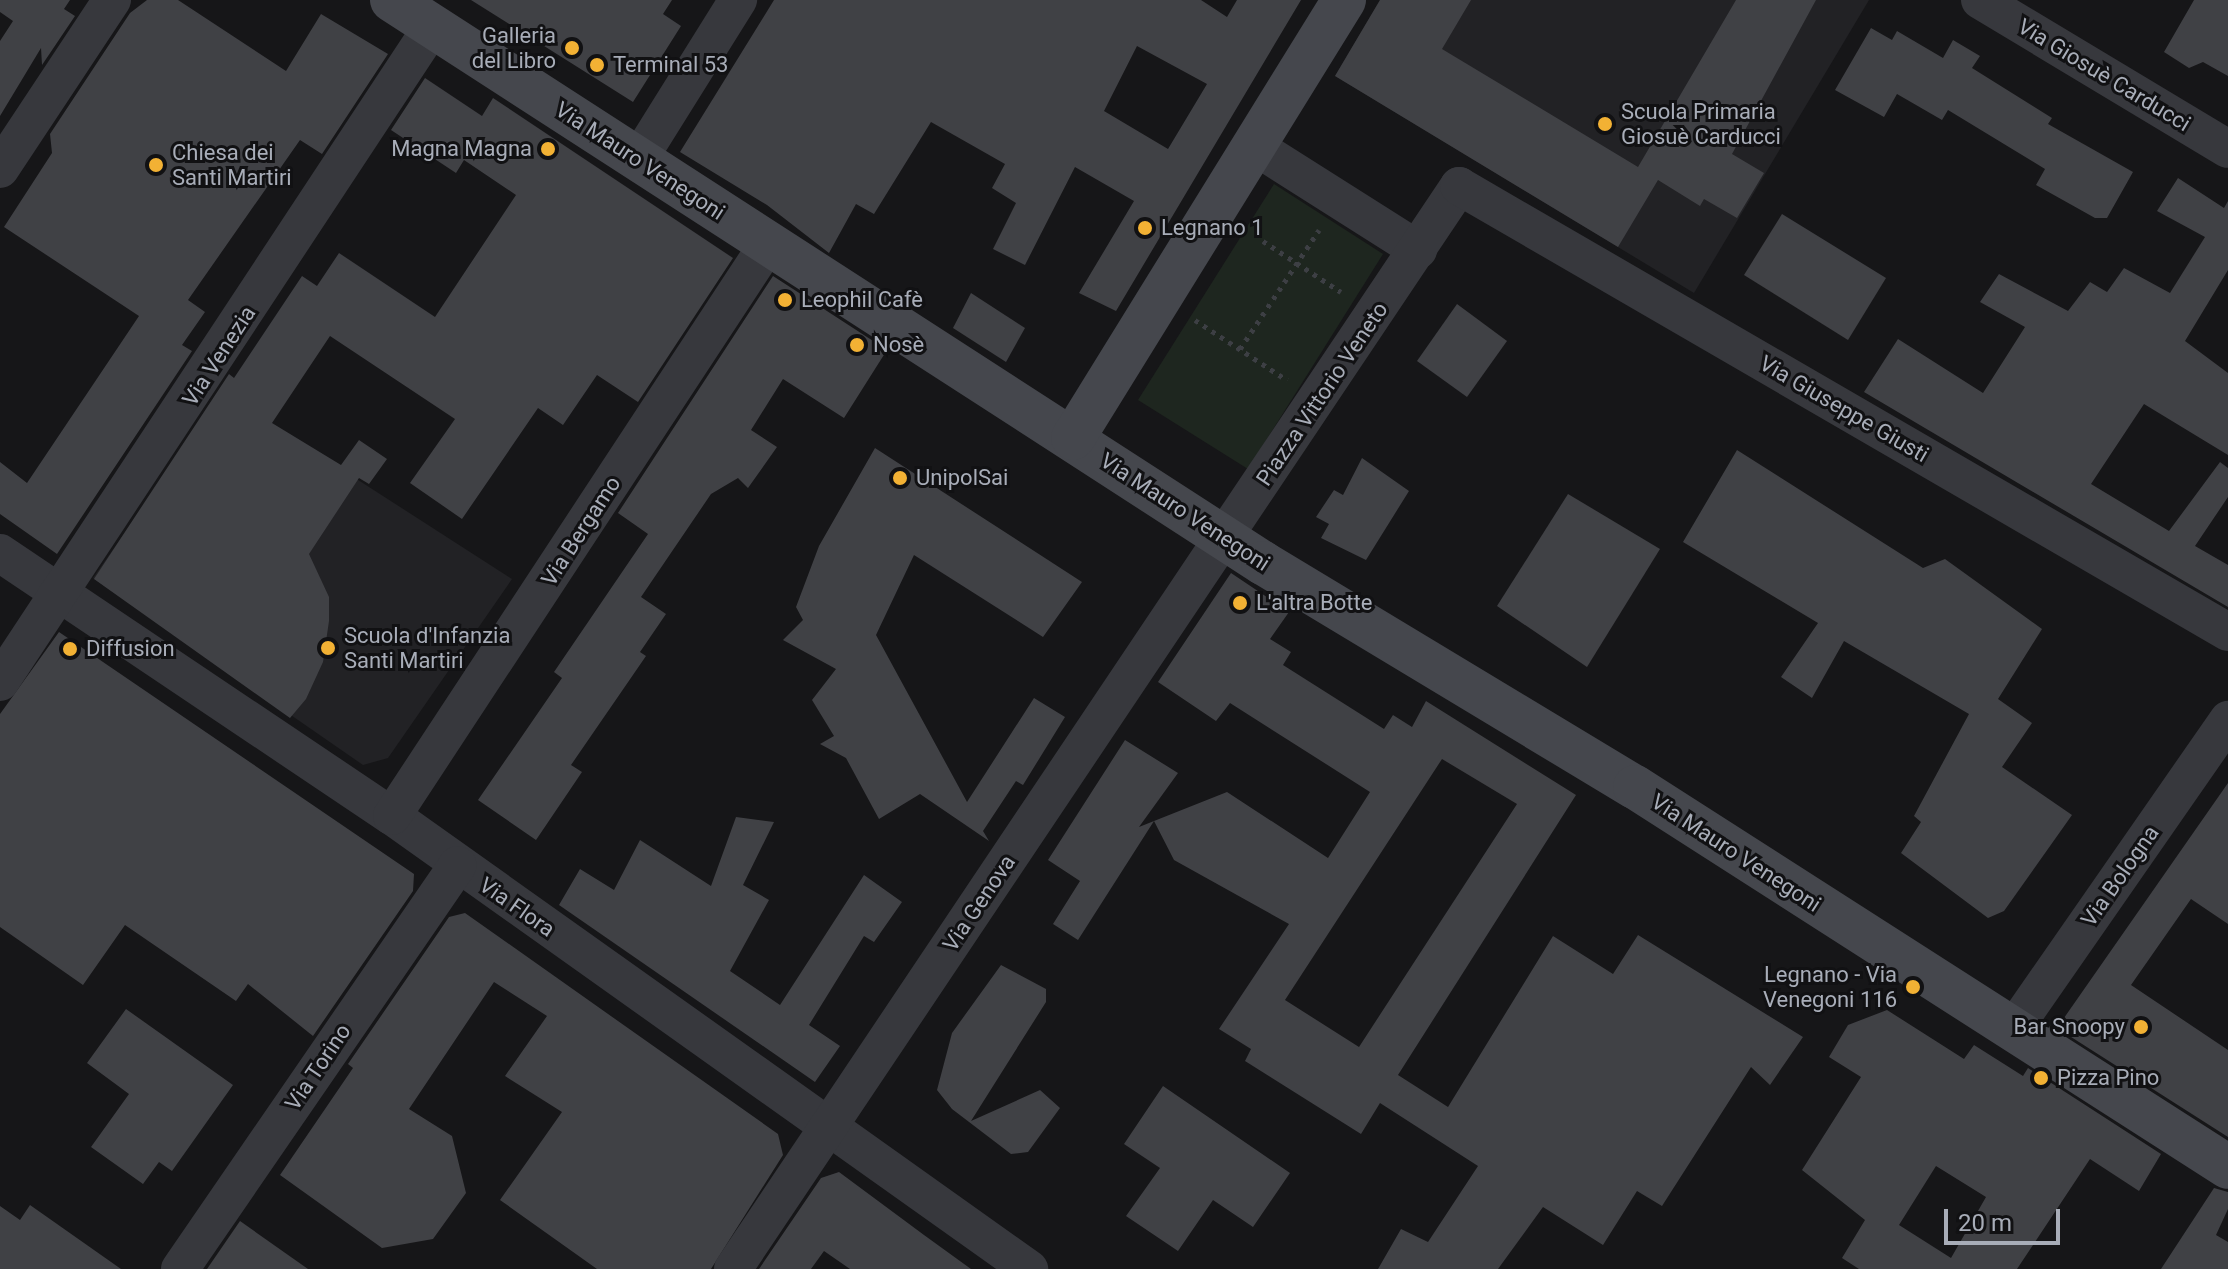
<!DOCTYPE html>
<html>
<head>
<meta charset="utf-8">
<style>
	body { margin:0 }
	#map { position:relative; width:2228px; height:1269px; overflow:hidden; background:#161618; font-family:Roboto,sans-serif }
	div>[style] { position:absolute }
	.built>* { inset:0; background:#222225 }
	.green>* { inset:0; background:#1e261f }
	.building>* { inset:0; background:#404145 }
	.path>* { height:5px; margin-top:-2.5px; transform-origin:0; background:repeating-linear-gradient(90deg,#3d3f44 0 4px,transparent 0 10px) }
	.street>* { height:38px; margin:-19px; padding:0 19px; transform-origin:19px; border-radius:19px; background:#37383d }
	.secondary>* { height:44px; margin:-22px; padding:0 22px; transform-origin:22px; border-radius:22px; background:#45474d }
	.dots>* { width:22px; height:22px; translate:-50% -50%; box-sizing:border-box; border:4px solid #111113; border-radius:50% }
	span { translate:-50% -50%; white-space:nowrap; text-align:center; line-height:1.15; -webkit-text-stroke:6px #111113; paint-order:stroke }
	.poi-label { font-size:22px; color:#a8adb8 }
	.right { translate:-100% -50%; text-align:right }
	.left { translate:0 -50%; text-align:left }
	.street-label { font-size:22px; color:#a8adb8 }
	.scale { position:absolute; left:1944px; top:1209px; width:116px; height:36px; box-sizing:border-box; border:4px solid #a8adb8; border-top:0; padding-left:10px; font-size:24px; line-height:28px; white-space:nowrap; color:#a8adb8; -webkit-text-stroke:6px #111113; paint-order:stroke }
</style>
</head>
<body>
<div id="map">
	<div class="built">
		<i style="clip-path:polygon(1380px 0,1869px 0,1694px 293px,1335px 76px)"></i>
		<i style="clip-path:polygon(223px 393px,512px 579px,388px 758px,363px 765px,93px 578px)"></i>
	</div>
	<div class="green">
		<i style="clip-path:polygon(1274px 184px,1383px 254px,1248px 469px,1138px 400px)"></i>
	</div>
	<div class="building">
		<i style="clip-path:polygon(0 0,70px 0,64px 9px,75px 16px,42px 65px,41px 48px,0 116px,0 41px,13px 21px,0 12px)"></i>
		<i style="clip-path:polygon(147px 0,178px 0,286px 71px,321px 14px,388px 54px,322px 154px,300px 140px,188px 300px,205px 312px,182px 345px,192px 351px,57px 554px,0 514px,0 462px,27px 483px,139px 316px,4px 227px,52px 153px,50px 134px,130px 13px)"></i>
		<i style="clip-path:polygon(471px 0,672px 0,663px 14px,681px 26px,633px 102px)"></i>
		<i style="clip-path:polygon(evenodd,774px 0,1201px 0,1227px 17px,1237px 0,1301px 0,1116px 311px,1079px 293px,1134px 201px,1075px 167px,1025px 265px,993px 249px,1016px 203px,992px 188px,1005px 164px,931px 122px,874px 214px,856px 204px,829px 253px,767px 205px,680px 152px,774px 0,1137px 46px,1207px 84px,1168px 149px,1104px 111px,1137px 46px)"></i>
		<i style="clip-path:polygon(1380px 0,1471px 0,1442px 49px,1638px 167px,1736px 0,1816px 0,1732px 154px,1764px 173px,1737px 218px,1704px 199px,1700px 206px,1658px 180px,1618px 247px,1335px 76px)"></i>
		<i style="clip-path:polygon(2194px 0,2228px 0,2228px 76px,2203px 62px,2189px 68px,2164px 52px)"></i>
		<i style="clip-path:polygon(1871px 28px,1892px 40px,1897px 31px,1943px 58px,1953px 40px,1980px 56px,1972px 68px,2052px 118px,2048px 124px,2133px 172px,2107px 218px,2095px 218px,2036px 185px,2045px 169px,1948px 110px,1942px 120px,1897px 94px,1884px 117px,1835px 90px)"></i>
		<i style="clip-path:polygon(425px 78px,482px 116px,493px 98px,733px 258px,638px 402px,597px 375px,563px 425px,538px 408px,462px 519px,410px 483px,455px 419px,330px 336px,272px 423px,341px 465px,359px 440px,387px 459px,369px 484px,359px 478px,309px 554px,329px 597px,329px 621px,323px 662px,306px 699px,290px 718px,94px 579px,229px 374px,234px 378px,302px 276px,317px 286px,339px 253px,435px 317px,516px 195px,464px 160px,456px 173px,391px 130px)"></i>
		<i style="clip-path:polygon(2178px 178px,2224px 208px,2228px 201px,2228px 270px,2185px 341px,2228px 373px,2228px 455px,2144px 404px,2091px 484px,2169px 531px,2220px 462px,2228px 468px,2228px 497px,2195px 546px,2228px 565px,2228px 607px,1864px 392px,1898px 339px,1983px 393px,2025px 327px,1980px 302px,1999px 274px,2068px 311px,2090px 282px,2107px 292px,2124px 268px,2170px 293px,2205px 237px,2157px 211px)"></i>
		<i style="clip-path:polygon(1782px 214px,1886px 278px,1848px 340px,1744px 275px)"></i>
		<i style="clip-path:polygon(773px 276px,887px 350px,844px 418px,783px 379px,751px 430px,777px 447px,748px 488px,738px 478px,711px 494px,641px 597px,666px 614px,640px 652px,646px 656px,571px 765px,582px 772px,536px 840px,478px 800px,562px 678px,554px 672px,648px 534px,618px 513px)"></i>
		<i style="clip-path:polygon(971px 293px,1025px 328px,1006px 362px,953px 328px)"></i>
		<i style="clip-path:polygon(1457px 304px,1507px 341px,1467px 397px,1417px 361px)"></i>
		<i style="clip-path:polygon(875px 448px,1082px 582px,1043px 637px,914px 555px,876px 635px,967px 802px,1034px 698px,1065px 717px,1023px 785px,1016px 781px,983px 831px,989px 841px,920px 794px,879px 819px,846px 758px,820px 744px,834px 736px,812px 700px,836px 669px,783px 640px,803px 620px,796px 607px,819px 546px)"></i>
		<i style="clip-path:polygon(1737px 450px,1923px 568px,1945px 559px,2042px 629px,1998px 699px,2032px 723px,2002px 767px,2072px 815px,2004px 911px,1988px 918px,1901px 853px,1921px 822px,1914px 816px,1969px 714px,1844px 641px,1812px 698px,1781px 677px,1818px 623px,1683px 542px)"></i>
		<i style="clip-path:polygon(1362px 458px,1409px 491px,1366px 560px,1321px 538px,1329px 524px,1316px 517px,1334px 490px,1343px 495px)"></i>
		<i style="clip-path:polygon(1568px 494px,1660px 549px,1587px 667px,1497px 606px)"></i>
		<i style="clip-path:polygon(evenodd,1231px 573px,1289px 612px,1270px 639px,1291px 652px,1283px 665px,1384px 729px,1393px 715px,1412px 727px,1426px 701px,1576px 795px,1398px 1075px,1448px 1107px,1553px 936px,1613px 974px,1638px 935px,1803px 1037px,1770px 1085px,1751px 1067px,1662px 1206px,1637px 1191px,1603px 1245px,1543px 1207px,1498px 1269px,1378px 1269px,1401px 1229px,1428px 1242px,1478px 1166px,1380px 1103px,1361px 1134px,1245px 1061px,1251px 1049px,1219px 1029px,1289px 924px,1174px 860px,1154px 821px,1227px 792px,1328px 858px,1370px 792px,1230px 703px,1216px 721px,1158px 682px,1231px 573px,1442px 759px,1517px 804px,1359px 1047px,1285px 1000px,1442px 759px)"></i>
		<i style="clip-path:polygon(59px 632px,414px 874px,413px 891px,313px 1036px,248px 984px,236px 1001px,125px 925px,83px 985px,0 927px,0 714px)"></i>
		<i style="clip-path:polygon(1125px 740px,1178px 773px,1139px 827px,1154px 821px,1078px 940px,1053px 924px,1080px 881px,1048px 860px)"></i>
		<i style="clip-path:polygon(2228px 783px,2228px 924px,2191px 899px,2131px 985px,2228px 1050px,2228px 1137px,2057px 1028px)"></i>
		<i style="clip-path:polygon(736px 817px,774px 822px,743px 885px,769px 900px,730px 971px,780px 1005px,864px 875px,902px 902px,874px 942px,864px 936px,809px 1025px,840px 1046px,815px 1082px,559px 905px,580px 869px,614px 890px,640px 840px,711px 886px)"></i>
		<i style="clip-path:polygon(465px 913px,778px 1134px,783px 1155px,711px 1269px,597px 1269px,500px 1200px,562px 1112px,505px 1076px,547px 1016px,494px 982px,409px 1109px,452px 1136px,466px 1193px,433px 1239px,382px 1248px,280px 1175px,353px 1068px,348px 1064px,449px 917px)"></i>
		<i style="clip-path:polygon(1001px 965px,1046px 989px,1046px 1002px,971px 1121px,1040px 1090px,1060px 1108px,1028px 1152px,1011px 1154px,952px 1109px,937px 1090px,952px 1033px)"></i>
		<i style="clip-path:polygon(126px 1009px,233px 1085px,172px 1171px,159px 1162px,143px 1184px,91px 1147px,129px 1094px,87px 1063px)"></i>
		<i style="clip-path:polygon(evenodd,1887px 1010px,1964px 1059px,1974px 1045px,2023px 1076px,2028px 1068px,2161px 1154px,2139px 1191px,2090px 1159px,2017px 1269px,1859px 1269px,1842px 1258px,1865px 1220px,1802px 1170px,1861px 1077px,1829px 1057px,1848px 1025px,1887px 1010px,1936px 1166px,1986px 1197px,1951px 1258px,1899px 1225px,1936px 1166px)"></i>
		<i style="clip-path:polygon(1163px 1086px,1290px 1173px,1253px 1227px,1213px 1200px,1178px 1251px,1126px 1216px,1160px 1168px,1124px 1144px)"></i>
		<i style="clip-path:polygon(839px 1172px,924px 1235px,971px 1269px,850px 1269px,824px 1251px,811px 1269px,759px 1269px,821px 1178px)"></i>
		<i style="clip-path:polygon(2214px 1188px,2228px 1192px,2228px 1209px,2216px 1235px,2228px 1242px,2228px 1269px,2161px 1269px)"></i>
		<i style="clip-path:polygon(30px 1205px,121px 1269px,0 1269px,0 1206px,20px 1220px)"></i>
		<i style="clip-path:polygon(240px 1221px,308px 1269px,207px 1269px)"></i>
	</div>
	<div class="path">
		<i style="left:1263px;top:241px;width:93px;rotate:33.2deg"></i>
		<i style="left:1195px;top:320px;width:110px;rotate:33.1deg"></i>
		<i style="left:1240px;top:349px;width:143px;rotate:-56.4deg"></i>
	</div>
	<div class="street">
		<i style="left:1980px;top:0;width:289px;rotate:31deg"></i>
		<i style="left:1256px;top:147px;width:192px;rotate:32.4deg"></i>
		<i style="left:638px;top:160px;width:189px;rotate:-58deg"></i>
		<i style="left:0;top:169px;width:203px;rotate:-56.5deg"></i>
		<i style="left:0;top:553px;width:472px;rotate:33.9deg"></i>
		<i style="left:392px;top:816px;width:782px;rotate:35.42deg"></i>
		<i style="left:0;top:682px;width:785px;rotate:-56.59deg"></i>
		<i style="left:392px;top:816px;width:685px;rotate:-56.68deg"></i>
		<i style="left:2012px;top:1031px;width:379px;rotate:-55.2deg"></i>
		<i style="left:180px;top:1269px;width:490px;rotate:-55.5deg"></i>
		<i style="left:733px;top:1269px;width:1304px;rotate:-56.16deg"></i>
		<i style="left:1459px;top:186px;width:889px;rotate:30.11deg"></i>
	</div>
	<div class="secondary">
		<i style="left:392px;top:0;width:1037px;rotate:32.88deg"></i>
		<i style="left:1263px;top:563px;width:434px;rotate:31.1deg"></i>
		<i style="left:1635px;top:787px;width:704px;rotate:32.65deg"></i>
		<i style="left:1073px;top:438px;width:515px;rotate:-58.25deg"></i>
	</div>
	<div class="dots">
		<i style="left:572px;top:48px;background:#f2b134"></i>
		<i style="left:597px;top:65px;background:#f2b134"></i>
		<i style="left:1605px;top:124px;background:#f2b134"></i>
		<i style="left:548px;top:149px;background:#f2b134"></i>
		<i style="left:156px;top:165px;background:#f2b134"></i>
		<i style="left:1145px;top:228px;background:#f2b134"></i>
		<i style="left:785px;top:300px;background:#f2b134"></i>
		<i style="left:857px;top:345px;background:#f2b134"></i>
		<i style="left:900px;top:478px;background:#f2b134"></i>
		<i style="left:1240px;top:603px;background:#f2b134"></i>
		<i style="left:328px;top:648px;background:#f2b134"></i>
		<i style="left:70px;top:649px;background:#f2b134"></i>
		<i style="left:1913px;top:987px;background:#f2b134"></i>
		<i style="left:2141px;top:1027px;background:#f2b134"></i>
		<i style="left:2041px;top:1078px;background:#f2b134"></i>
	</div>
	<div class="poi-label">
		<span class="right" style="left:556px;top:48px">Galleria<br>del Libro</span>
		<span class="left" style="left:613px;top:65px">Terminal 53</span>
		<span class="left" style="left:1621px;top:124px">Scuola Primaria<br>Giosuè Carducci</span>
		<span class="right" style="left:532px;top:149px">Magna Magna</span>
		<span class="left" style="left:172px;top:165px">Chiesa dei<br>Santi Martiri</span>
		<span class="left" style="left:1161px;top:228px">Legnano 1</span>
		<span class="left" style="left:801px;top:300px">Leophil Cafè</span>
		<span class="left" style="left:873px;top:345px">Nosè</span>
		<span class="left" style="left:916px;top:478px">UnipolSai</span>
		<span class="left" style="left:1256px;top:603px">L'altra Botte</span>
		<span class="left" style="left:344px;top:648px">Scuola d'Infanzia<br>Santi Martiri</span>
		<span class="left" style="left:86px;top:649px">Diffusion</span>
		<span class="right" style="left:1897px;top:987px">Legnano - Via<br>Venegoni 116</span>
		<span class="right" style="left:2125px;top:1027px">Bar Snoopy</span>
		<span class="left" style="left:2057px;top:1078px">Pizza Pino</span>
	</div>
	<div class="street-label">
		<span style="left:2104px;top:75px;rotate:31deg">Via Giosuè Carducci</span>
		<span style="left:640px;top:161px;rotate:33deg">Via Mauro Venegoni</span>
		<span style="left:219px;top:356px;rotate:-57deg">Via Venezia</span>
		<span style="left:1322px;top:394px;rotate:-56deg">Piazza Vittorio Veneto</span>
		<span style="left:1844px;top:409px;rotate:30deg">Via Giuseppe Giusti</span>
		<span style="left:1185px;top:512px;rotate:33deg">Via Mauro Venegoni</span>
		<span style="left:581px;top:531px;rotate:-57deg">Via Bergamo</span>
		<span style="left:1736px;top:853px;rotate:33deg">Via Mauro Venegoni</span>
		<span style="left:2120px;top:876px;rotate:-55deg">Via Bologna</span>
		<span style="left:979px;top:903px;rotate:-56deg">Via Genova</span>
		<span style="left:517px;top:907px;rotate:35deg">Via Flora</span>
		<span style="left:318px;top:1067px;rotate:-56deg">Via Torino</span>
	</div>
	<div class="scale">20 m</div>
</div>
</body>
</html>
